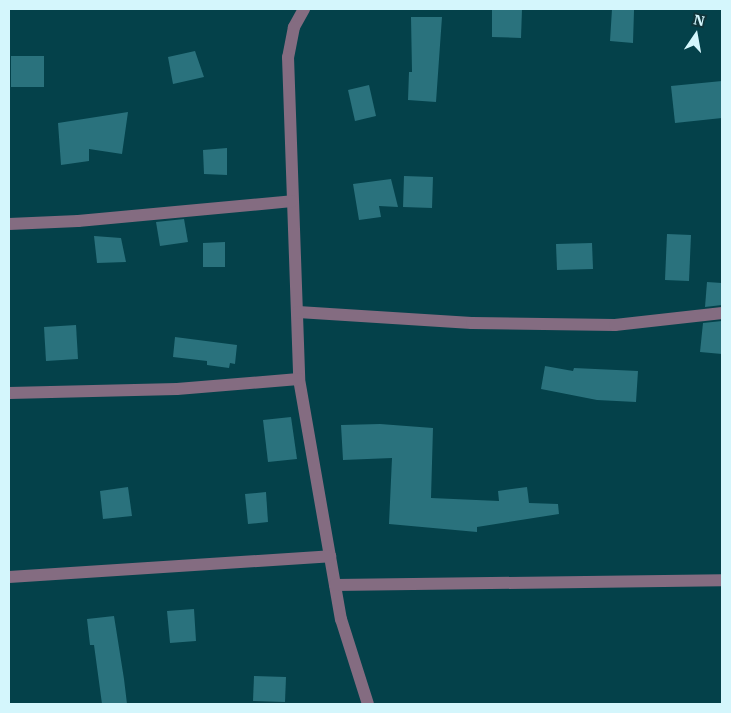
<!DOCTYPE html>
<html>
<head>
<meta charset="utf-8">
<style>
	body { margin:0 }
	#map { position:relative; width:731px; height:713px; overflow:hidden; background:#04414a; font-family:"IBM Plex Serif",serif }
	div>[style] { position:absolute }
	.building>* { inset:0; background:#2a727d }
	.minor>* { height:12px; margin:-6px; padding:0 6px; transform-origin:6px; border-radius:6px; background:#846c81 }
	span { translate:-50% -50%; white-space:nowrap; text-align:center; line-height:1.15; -webkit-text-stroke:4.5px #0f353b; paint-order:stroke }
	.frame { position:absolute; inset:0; border:10px solid #d4f6fc; pointer-events:none }
	.north { position:absolute; left:671px; top:10px; width:50px; height:50px; -webkit-text-stroke:4px #0f353b; paint-order:stroke; rotate:12deg; font-size:14px; font-weight:700; line-height:20px; text-align:center; color:#d4f6fc }
	.north::after { content:''; display:block; margin:auto; width:18px; height:22px; background:#d4f6fc; clip-path:polygon(50% 0,100% 100%,50% 72%,0 100%) }
</style>
</head>
<body>
<div id="map">
	<div class="building">
		<i style="clip-path:polygon(492px 9px,522px 9px,521px 38px,492px 37px)"></i>
		<i style="clip-path:polygon(612px 9px,634px 10px,633px 43px,610px 41px)"></i>
		<i style="clip-path:polygon(411px 17px,442px 17px,436px 102px,408px 100px,409px 72px,412px 72px)"></i>
		<i style="clip-path:polygon(195px 51px,204px 77px,173px 84px,168px 57px)"></i>
		<i style="clip-path:polygon(11px 56px,44px 56px,44px 87px,11px 87px)"></i>
		<i style="clip-path:polygon(722px 81px,722px 118px,675px 123px,671px 86px)"></i>
		<i style="clip-path:polygon(369px 85px,376px 116px,355px 121px,348px 90px)"></i>
		<i style="clip-path:polygon(128px 112px,122px 154px,89px 149px,89px 161px,61px 165px,58px 123px)"></i>
		<i style="clip-path:polygon(227px 148px,227px 175px,204px 174px,203px 150px)"></i>
		<i style="clip-path:polygon(404px 176px,433px 177px,432px 208px,403px 207px)"></i>
		<i style="clip-path:polygon(391px 179px,398px 207px,379px 206px,381px 217px,359px 220px,353px 184px)"></i>
		<i style="clip-path:polygon(184px 219px,188px 242px,160px 246px,156px 222px)"></i>
		<i style="clip-path:polygon(667px 234px,691px 235px,689px 281px,665px 280px)"></i>
		<i style="clip-path:polygon(94px 236px,121px 238px,126px 262px,97px 263px)"></i>
		<i style="clip-path:polygon(225px 242px,225px 267px,203px 267px,203px 243px)"></i>
		<i style="clip-path:polygon(592px 243px,593px 269px,557px 270px,556px 244px)"></i>
		<i style="clip-path:polygon(707px 282px,722px 283px,722px 305px,705px 307px)"></i>
		<i style="clip-path:polygon(722px 321px,722px 354px,700px 352px,703px 323px)"></i>
		<i style="clip-path:polygon(76px 325px,78px 359px,46px 361px,44px 327px)"></i>
		<i style="clip-path:polygon(175px 337px,237px 345px,235px 364px,230px 363px,229px 368px,207px 365px,207px 361px,173px 357px)"></i>
		<i style="clip-path:polygon(545px 366px,573px 371px,574px 368px,638px 371px,636px 402px,597px 400px,541px 389px)"></i>
		<i style="clip-path:polygon(291px 417px,297px 459px,268px 462px,263px 420px)"></i>
		<i style="clip-path:polygon(380px 424px,433px 428px,431px 498px,499px 501px,498px 491px,527px 487px,529px 503px,558px 504px,559px 514px,477px 527px,477px 532px,389px 524px,392px 458px,343px 460px,341px 425px)"></i>
		<i style="clip-path:polygon(128px 487px,132px 516px,103px 519px,100px 491px)"></i>
		<i style="clip-path:polygon(266px 492px,268px 522px,248px 524px,245px 494px)"></i>
		<i style="clip-path:polygon(194px 609px,196px 641px,170px 643px,167px 611px)"></i>
		<i style="clip-path:polygon(114px 616px,124px 679px,127px 704px,102px 704px,94px 645px,90px 645px,87px 619px)"></i>
		<i style="clip-path:polygon(254px 676px,286px 677px,285px 702px,253px 701px)"></i>
	</div>
	<div class="minor">
		<i style="left:304px;top:9px;width:21px;rotate:119deg"></i>
		<i style="left:294px;top:27px;width:31px;rotate:101deg"></i>
		<i style="left:288px;top:57px;width:322px;rotate:88deg"></i>
		<i style="left:299px;top:379px;width:244px;rotate:80.1deg"></i>
		<i style="left:341px;top:619px;width:89px;rotate:72.4deg"></i>
		<i style="left:9px;top:224px;width:69px;rotate:-2.5deg"></i>
		<i style="left:78px;top:221px;width:215px;rotate:-5.3deg"></i>
		<i style="left:298px;top:312px;width:174px;rotate:3.6deg"></i>
		<i style="left:472px;top:323px;width:143px;rotate:0.8deg"></i>
		<i style="left:615px;top:325px;width:108px;rotate:-6.4deg"></i>
		<i style="left:9px;top:393px;width:168px;rotate:-1.4deg"></i>
		<i style="left:177px;top:389px;width:122px;rotate:-4.7deg"></i>
		<i style="left:9px;top:577px;width:322px;rotate:-3.7deg"></i>
		<i style="left:335px;top:585px;width:387px;rotate:-0.7deg"></i>
	</div>
	<div class="frame"></div>
	<div class="north">N</div>
</div>
</body>
</html>
